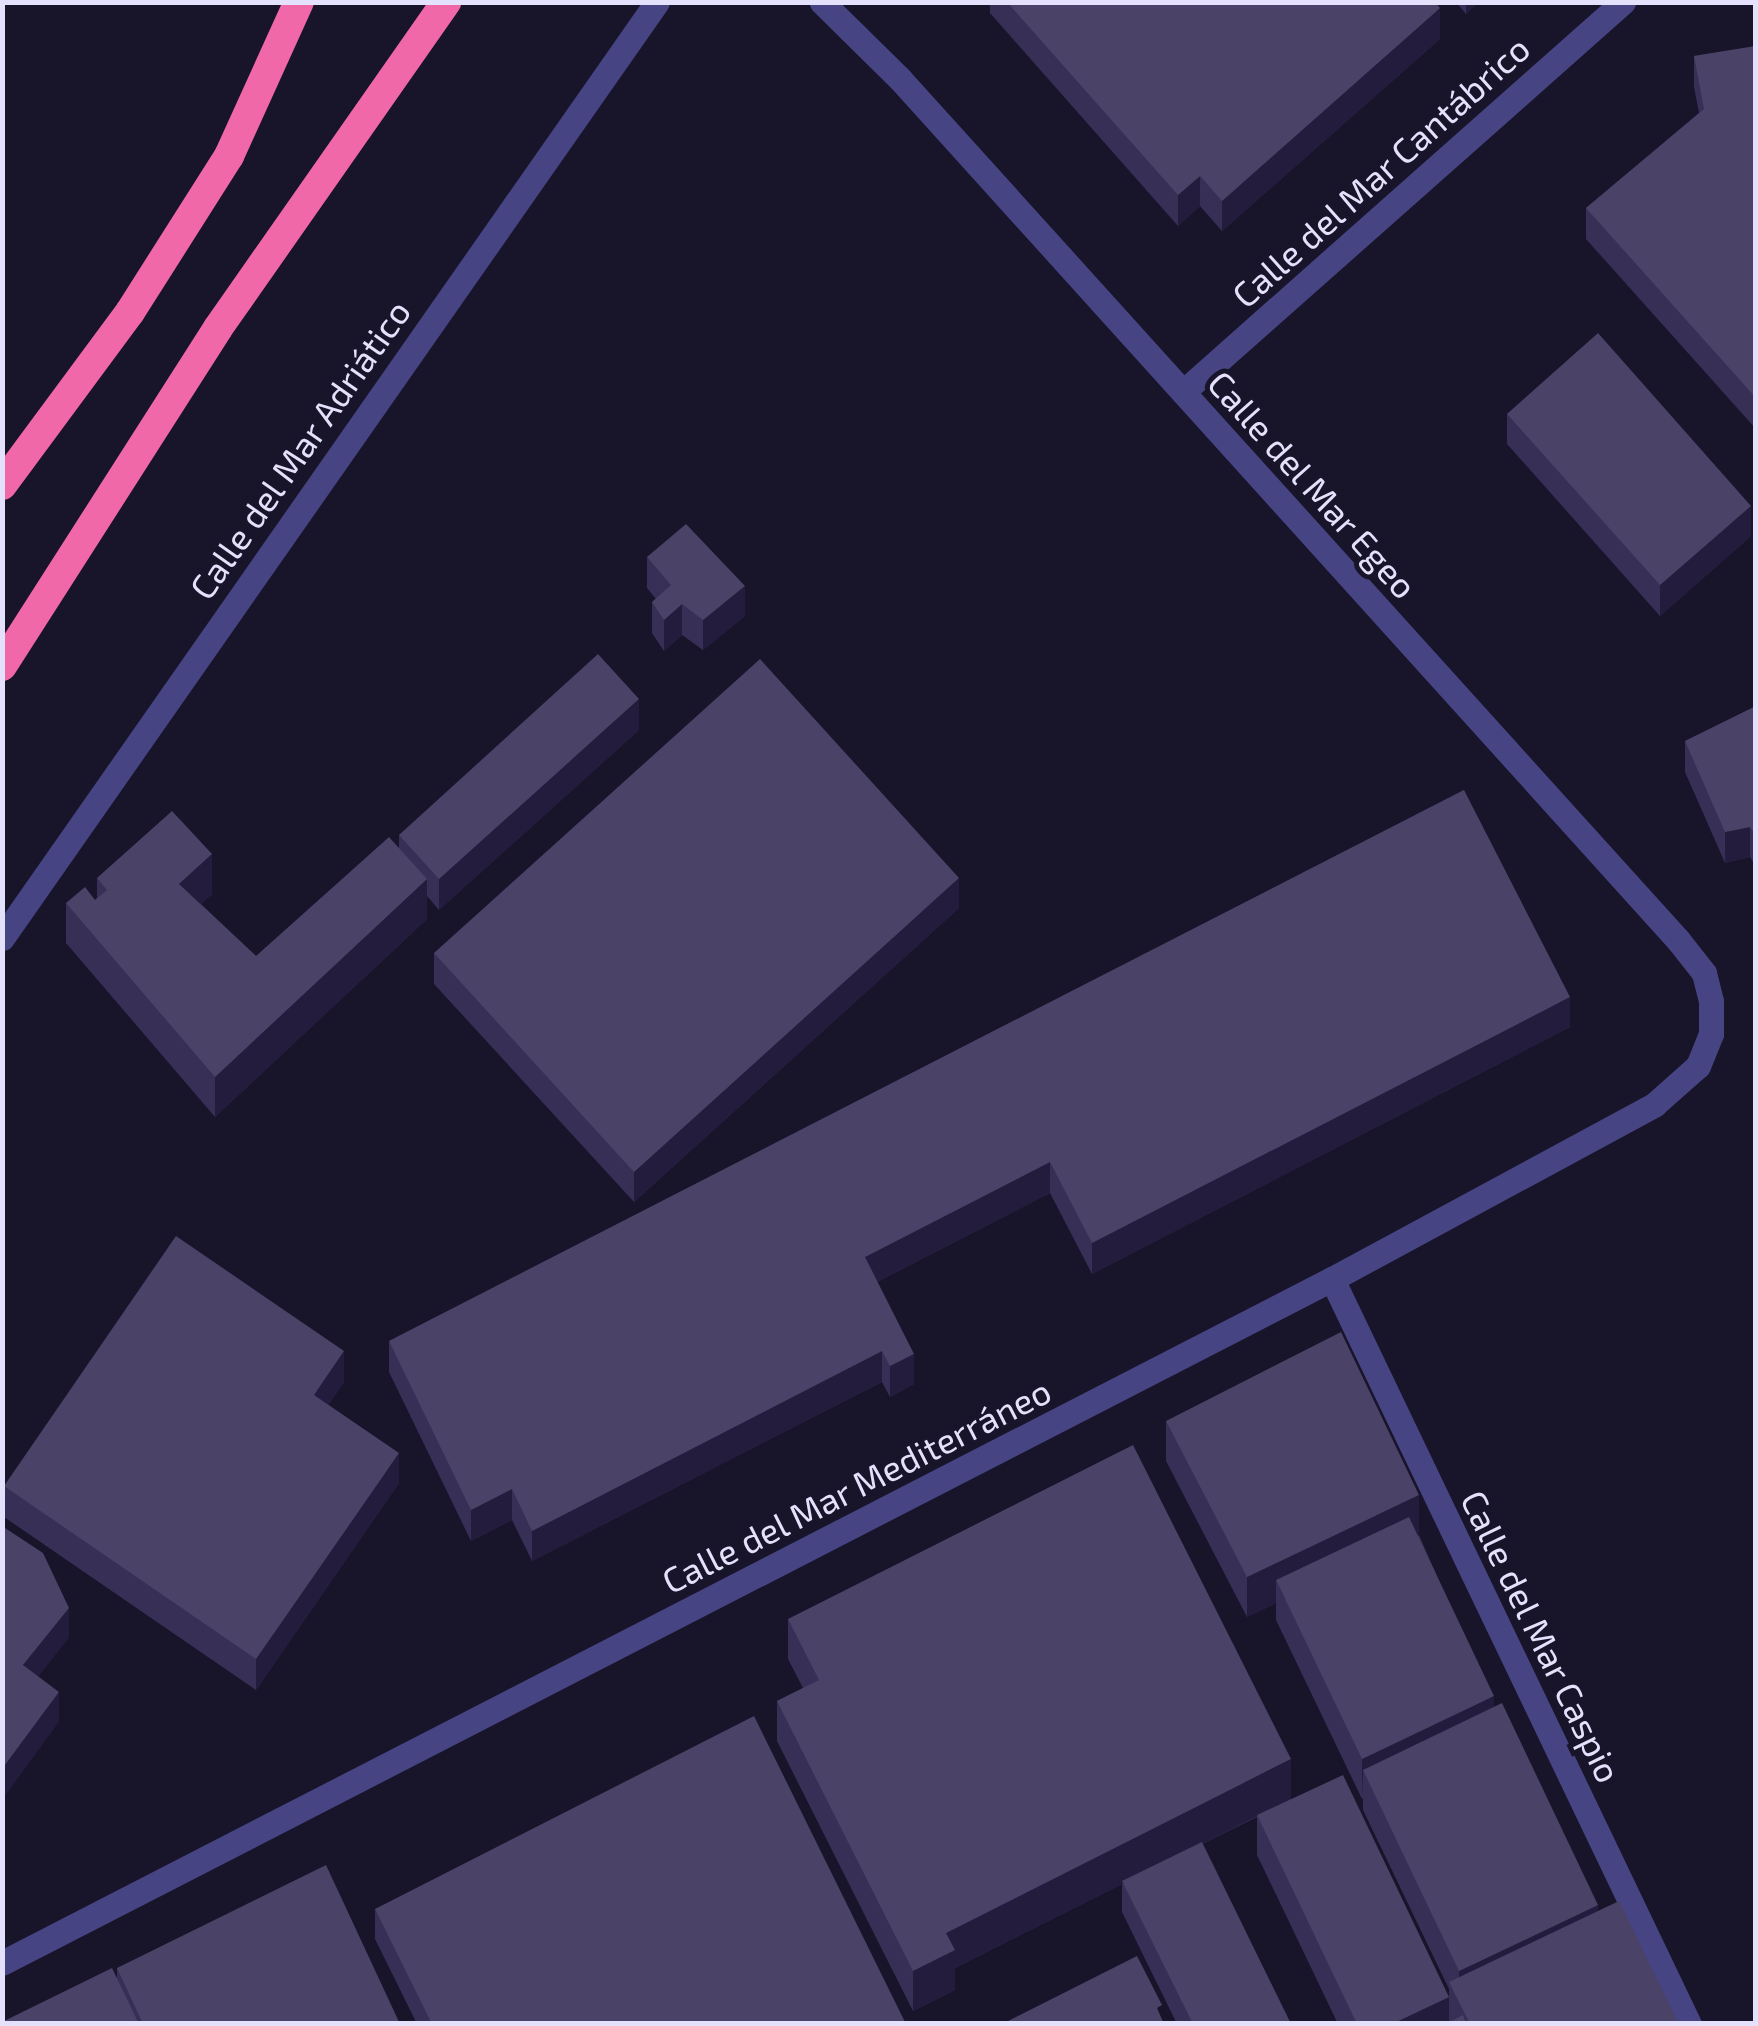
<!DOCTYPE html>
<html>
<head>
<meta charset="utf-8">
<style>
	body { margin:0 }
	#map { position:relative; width:1758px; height:2026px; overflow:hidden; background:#18142a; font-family:"Exo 2",sans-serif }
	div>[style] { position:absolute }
	.minor>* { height:25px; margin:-12.5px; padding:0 12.5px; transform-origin:12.5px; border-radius:12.5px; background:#474484 }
	.tertiary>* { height:25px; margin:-12.5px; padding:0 12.5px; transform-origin:12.5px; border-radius:12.5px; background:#474484 }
	.motorway>* { height:30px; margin:-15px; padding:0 15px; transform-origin:15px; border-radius:15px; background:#f068a8 }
	.wall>* { inset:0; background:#372f56 }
	.shaded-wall>* { inset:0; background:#231c3d }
	.building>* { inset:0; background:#4a4267 }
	span { translate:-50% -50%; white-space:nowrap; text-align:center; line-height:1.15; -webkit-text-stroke:10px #18142a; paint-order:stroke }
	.street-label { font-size:35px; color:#e4e1fc }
	.frame { position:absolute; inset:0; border:5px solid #e4e1fc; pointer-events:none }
</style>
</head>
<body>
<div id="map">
	<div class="minor">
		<i style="left:1332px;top:1279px;width:826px;rotate:64.4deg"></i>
	</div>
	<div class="tertiary">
		<i style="left:1183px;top:392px;width:588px;rotate:-41.55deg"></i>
		<i style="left:2px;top:938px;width:1142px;rotate:-55.02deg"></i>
		<i style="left:2px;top:1963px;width:1496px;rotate:-27.22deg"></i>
		<i style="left:1332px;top:1279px;width:367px;rotate:-28.4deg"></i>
		<i style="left:1655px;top:1104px;width:57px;rotate:-41.5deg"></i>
		<i style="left:1698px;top:1066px;width:35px;rotate:-68deg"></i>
		<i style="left:1711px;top:1034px;width:33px;rotate:-90deg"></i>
		<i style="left:1711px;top:1001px;width:29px;rotate:-104deg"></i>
		<i style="left:1704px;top:973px;width:42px;rotate:-128.2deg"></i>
		<i style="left:1678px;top:940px;width:1160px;rotate:-132.1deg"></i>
		<i style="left:900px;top:79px;width:110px;rotate:-135.4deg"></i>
	</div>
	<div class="motorway">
		<i style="left:2px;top:485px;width:215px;rotate:-53.5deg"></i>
		<i style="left:130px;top:312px;width:185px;rotate:-57.6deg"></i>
		<i style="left:229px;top:156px;width:169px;rotate:-65.6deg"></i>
		<i style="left:2px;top:666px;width:401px;rotate:-57.4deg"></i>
		<i style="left:218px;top:328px;width:398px;rotate:-55deg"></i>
	</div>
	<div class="wall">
		<i style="clip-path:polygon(990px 2px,1435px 2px,1440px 39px,1222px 231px,1200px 206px,1178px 226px,990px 13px)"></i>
		<i style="clip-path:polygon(1456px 2px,1479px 2px,1466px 14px)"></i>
		<i style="clip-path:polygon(1756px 46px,1756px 429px,1586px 239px,1586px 208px,1699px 113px,1694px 87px,1694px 56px)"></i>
		<i style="clip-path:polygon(1507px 414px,1751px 536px,1660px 616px,1507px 444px)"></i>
		<i style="clip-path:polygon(647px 557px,745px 616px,703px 650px,682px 635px,664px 651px,652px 633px,652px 602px,656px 599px,647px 588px)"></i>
		<i style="clip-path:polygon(1756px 706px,1756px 867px,1750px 857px,1725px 863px,1685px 772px,1685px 741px)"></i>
		<i style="clip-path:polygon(639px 730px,439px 910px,427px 896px,427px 919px,215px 1117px,66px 943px,66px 903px,95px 900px,97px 898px,97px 878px,212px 894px,201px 904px,256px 956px,399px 848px,399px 835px)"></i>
		<i style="clip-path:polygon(1464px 790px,1570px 1027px,1092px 1274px,1050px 1193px,877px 1282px,914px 1384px,890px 1397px,882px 1382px,532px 1561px,512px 1520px,471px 1541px,389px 1372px,389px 1341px)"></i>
		<i style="clip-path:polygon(959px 908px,634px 1202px,434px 984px,434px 953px)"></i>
		<i style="clip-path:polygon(344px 1382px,328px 1405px,399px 1483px,256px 1690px,4px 1517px,4px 1486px)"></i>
		<i style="clip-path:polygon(1166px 1421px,1419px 1535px,1494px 1707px,1598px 1911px,1679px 2024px,1338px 2024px,1257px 1855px,1257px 1817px,1202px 1844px,1291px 2024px,1177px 2024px,1122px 1912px,1122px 1884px,955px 1968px,955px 1990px,913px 2011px,777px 1741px,777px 1701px,803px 1688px,788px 1659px,788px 1619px,1291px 1799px,1449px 1997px,1449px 2022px,1449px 1989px,1363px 1810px,1363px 1798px,1362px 1799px,1276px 1620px,1276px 1603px,1247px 1617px,1166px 1461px)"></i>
		<i style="clip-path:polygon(375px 1909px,906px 2024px,417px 2024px,375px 1939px)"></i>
		<i style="clip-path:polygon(117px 1968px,400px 2024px,2px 2024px,117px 1977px)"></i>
	</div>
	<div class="shaded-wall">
		<i style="clip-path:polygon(1466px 2px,1479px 2px,1466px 14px)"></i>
		<i style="clip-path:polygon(1440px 8px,1440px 39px,1222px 231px,1222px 201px)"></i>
		<i style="clip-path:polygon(1200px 176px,1200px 206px,1178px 226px,1178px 195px)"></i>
		<i style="clip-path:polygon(1751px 506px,1751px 536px,1660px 616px,1660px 585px)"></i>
		<i style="clip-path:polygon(745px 586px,745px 616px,703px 650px,703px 620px)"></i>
		<i style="clip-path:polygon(682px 604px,682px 635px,664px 651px,664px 620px)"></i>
		<i style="clip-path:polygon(639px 699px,639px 730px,439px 910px,439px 879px)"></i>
		<i style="clip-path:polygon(1750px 827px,1750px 857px,1725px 863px,1725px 832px)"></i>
		<i style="clip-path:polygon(212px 854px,212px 894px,179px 924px,179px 884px)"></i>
		<i style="clip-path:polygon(959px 878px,959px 908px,634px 1202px,634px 1172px)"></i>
		<i style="clip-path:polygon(427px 879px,427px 919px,215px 1117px,215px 1077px)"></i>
		<i style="clip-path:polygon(1570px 997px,1570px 1027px,1092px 1274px,1092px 1243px)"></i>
		<i style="clip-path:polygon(1050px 1162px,1050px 1193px,865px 1288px,865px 1257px)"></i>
		<i style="clip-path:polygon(344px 1351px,344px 1382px,314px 1425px,314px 1395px)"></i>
		<i style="clip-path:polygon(882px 1351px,882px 1382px,532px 1561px,532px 1531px)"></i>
		<i style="clip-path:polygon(914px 1354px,914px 1384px,890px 1397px,890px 1366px)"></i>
		<i style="clip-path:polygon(399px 1453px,399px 1483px,256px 1690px,256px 1659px)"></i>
		<i style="clip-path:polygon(512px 1489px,512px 1520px,471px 1541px,471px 1510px)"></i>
		<i style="clip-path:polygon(1419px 1495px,1419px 1535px,1285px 1599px,1276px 1580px,1276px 1603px,1247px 1617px,1247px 1577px)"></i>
		<i style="clip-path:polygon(69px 1608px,69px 1638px,23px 1696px,23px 1665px)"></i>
		<i style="clip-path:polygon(59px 1692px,59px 1722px,2px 1800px,2px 1769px)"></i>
		<i style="clip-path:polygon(1494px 1696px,1494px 1736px,1363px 1770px,1362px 1799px,1362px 1759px)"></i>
		<i style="clip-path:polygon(1291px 1759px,1291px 1799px,955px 1968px,955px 1990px,913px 2011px,913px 1971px,946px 1933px)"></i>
		<i style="clip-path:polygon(1598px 1905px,1598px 1945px,1459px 2002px,1459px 1971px)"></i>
		<i style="clip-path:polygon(1449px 1997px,1449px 2024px,1392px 2024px)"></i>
	</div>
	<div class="building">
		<i style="clip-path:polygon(1007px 2px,1435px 2px,1440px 8px,1222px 201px,1200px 176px,1178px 195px)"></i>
		<i style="clip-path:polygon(1756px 46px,1756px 398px,1586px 208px,1704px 109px,1694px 56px)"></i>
		<i style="clip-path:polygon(1598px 333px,1751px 506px,1660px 585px,1507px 414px)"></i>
		<i style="clip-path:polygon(686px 524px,745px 586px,703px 620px,682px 604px,664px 620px,652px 602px,671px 585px,647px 557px)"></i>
		<i style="clip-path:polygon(598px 654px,639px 699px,439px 879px,399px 835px)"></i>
		<i style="clip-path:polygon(760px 659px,959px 878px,634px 1172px,434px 953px)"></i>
		<i style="clip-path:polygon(1756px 706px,1756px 836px,1750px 827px,1725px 832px,1685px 741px)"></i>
		<i style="clip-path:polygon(1464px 790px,1570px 997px,1092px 1243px,1050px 1162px,865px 1257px,914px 1354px,890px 1366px,882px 1351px,532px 1531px,512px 1489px,471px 1510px,389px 1341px)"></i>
		<i style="clip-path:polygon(172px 811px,212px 854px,179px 884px,256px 956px,389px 837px,427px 879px,215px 1077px,66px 903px,85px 887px,95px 900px,107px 890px,97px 878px)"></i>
		<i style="clip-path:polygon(176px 1236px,344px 1351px,314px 1395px,399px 1453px,256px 1659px,4px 1486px)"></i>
		<i style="clip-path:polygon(1341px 1332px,1419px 1495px,1247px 1577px,1166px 1421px)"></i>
		<i style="clip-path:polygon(1133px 1445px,1291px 1759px,946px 1933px,955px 1950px,913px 1971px,777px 1701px,819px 1680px,788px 1619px)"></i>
		<i style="clip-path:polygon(1409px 1517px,1494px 1696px,1362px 1759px,1276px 1580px)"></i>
		<i style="clip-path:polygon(2px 1526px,43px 1553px,69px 1608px,23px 1665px,59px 1692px,2px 1769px)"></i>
		<i style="clip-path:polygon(1502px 1703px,1598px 1905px,1459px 1971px,1363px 1770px)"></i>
		<i style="clip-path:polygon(754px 1716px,906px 2024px,432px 2024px,375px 1909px)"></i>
		<i style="clip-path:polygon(1343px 1775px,1449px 1997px,1392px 2024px,1357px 2024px,1257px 1815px)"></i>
		<i style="clip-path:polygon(1202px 1842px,1291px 2024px,1193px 2024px,1122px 1881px)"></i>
		<i style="clip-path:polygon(326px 1865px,400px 2024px,143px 2024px,117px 1968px)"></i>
		<i style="clip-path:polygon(1619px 1901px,1679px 2024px,1470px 2024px,1449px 1982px)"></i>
		<i style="clip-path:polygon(1137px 1956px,1162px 2005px,1157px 2008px,1164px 2024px,1002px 2024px)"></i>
		<i style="clip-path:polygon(112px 1968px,139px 2024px,2px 2024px,2px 2022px)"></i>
		<i style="clip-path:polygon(1463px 2015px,1466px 2024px,1446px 2024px)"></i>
	</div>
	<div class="street-label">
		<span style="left:1380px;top:171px;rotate:-42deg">Calle del Mar Cantábrico</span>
		<span style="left:299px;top:449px;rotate:-55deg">Calle del Mar Adriático</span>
		<span style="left:1313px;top:484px;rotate:48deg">Calle del Mar Egeo</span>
		<span style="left:856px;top:1485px;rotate:-27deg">Calle del Mar Mediterráneo</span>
		<span style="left:1542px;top:1636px;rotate:64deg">Calle del Mar Caspio</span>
	</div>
	<div class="frame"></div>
</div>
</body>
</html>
